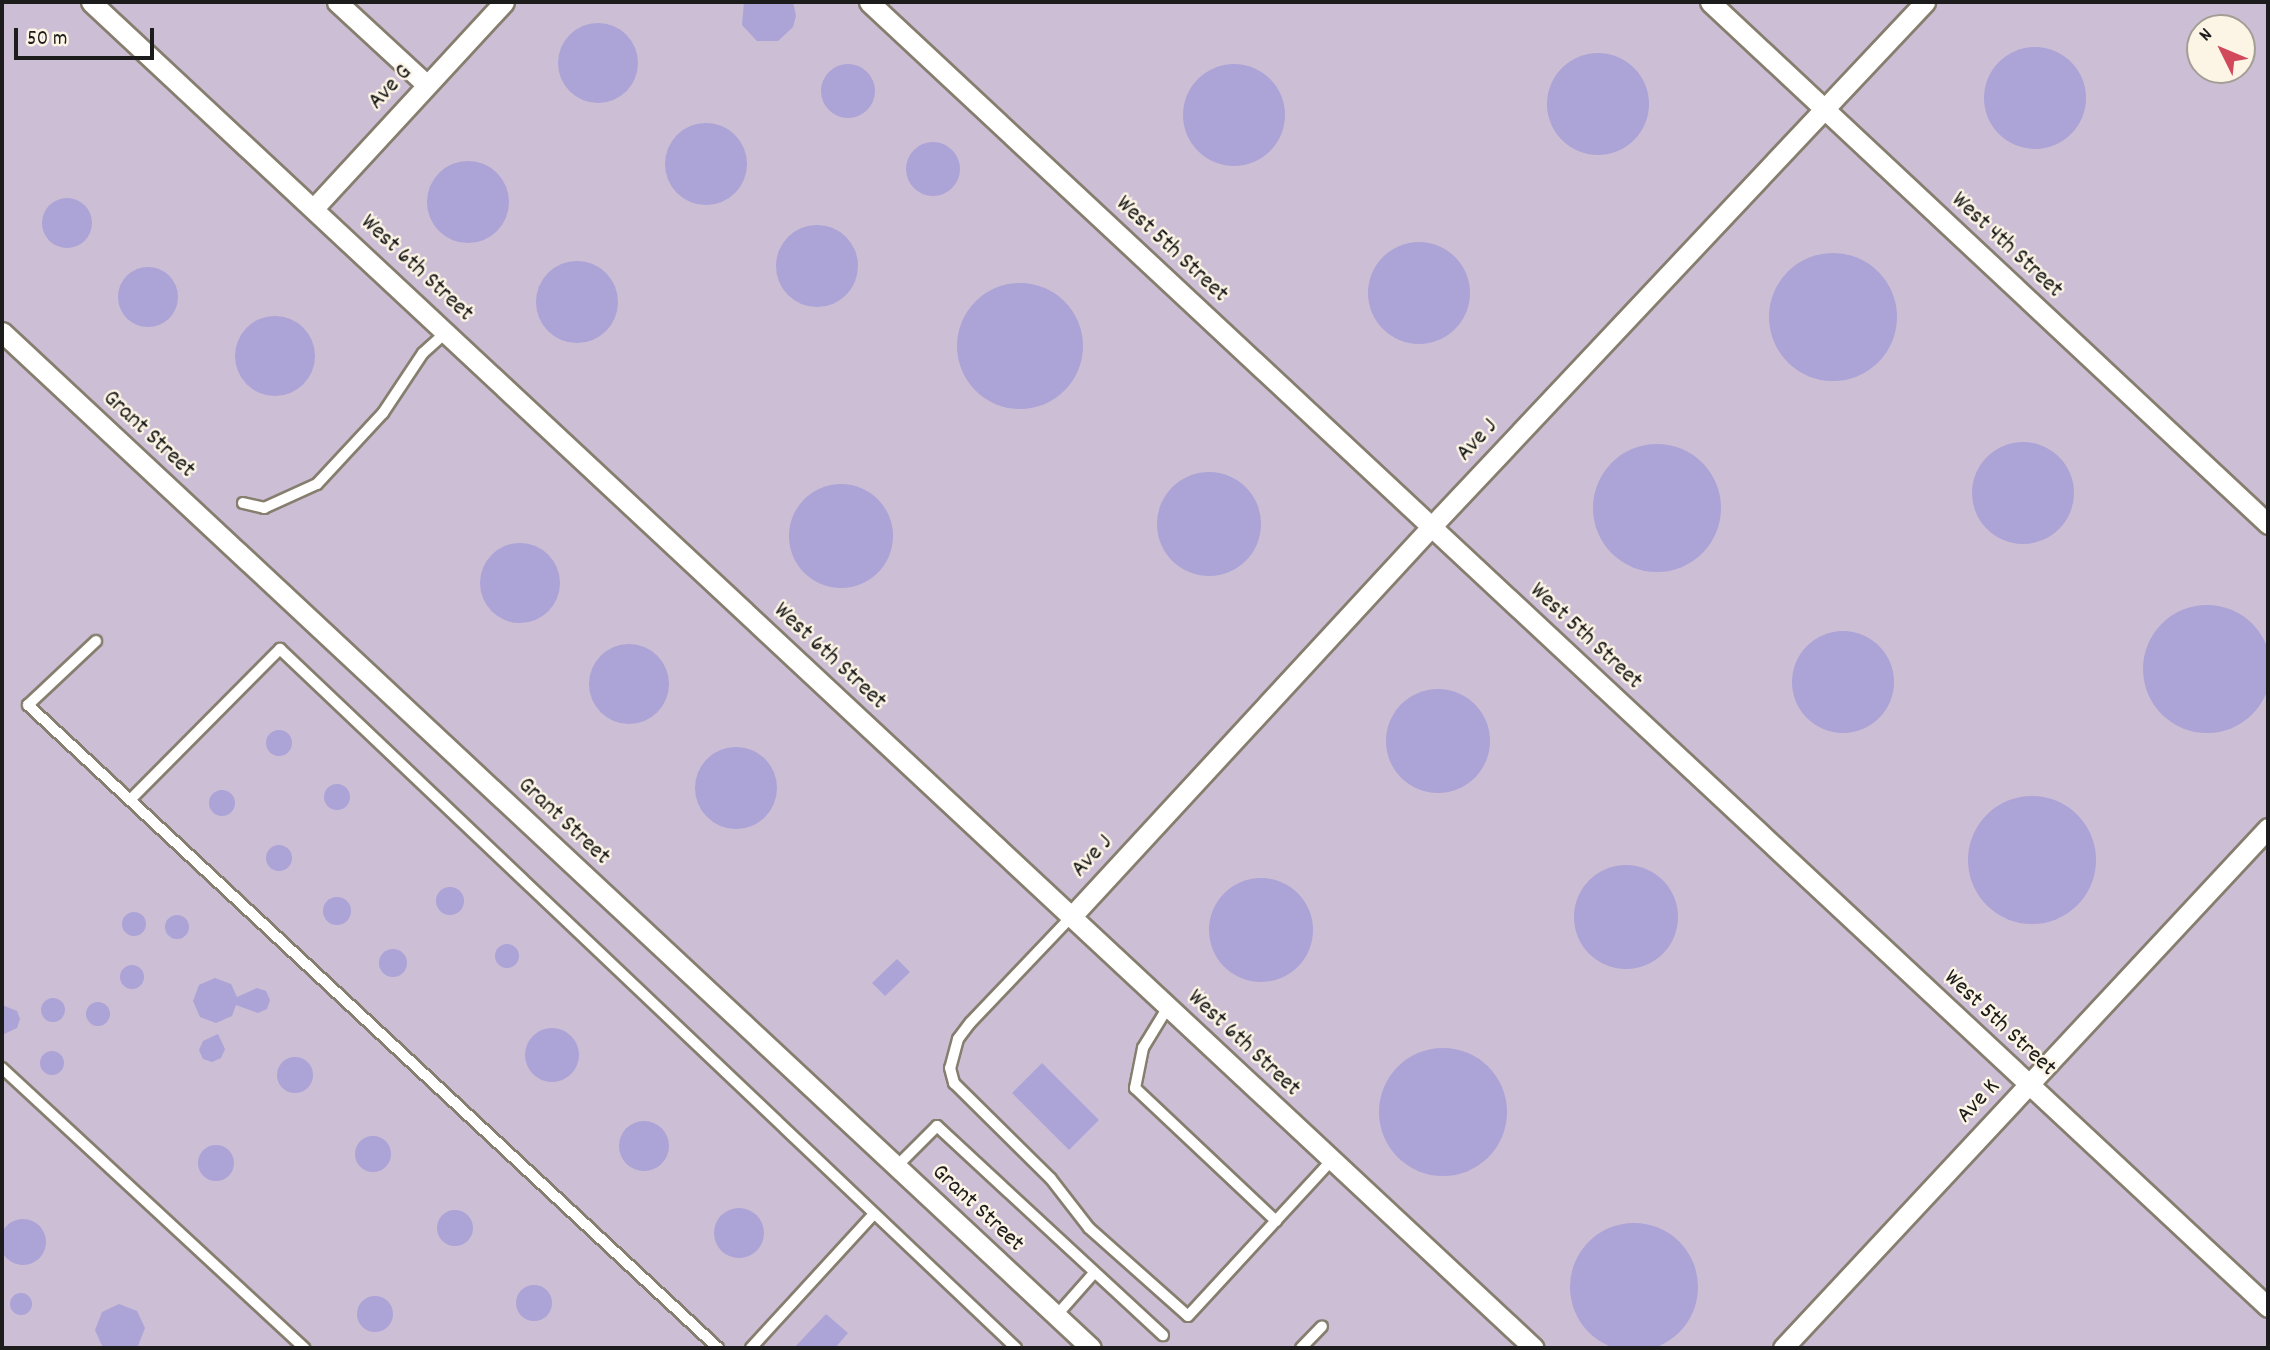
<!DOCTYPE html>
<html>
<head>
<meta charset="utf-8">
<style>
	body { margin:0 }
	#map { position:relative; width:2270px; height:1350px; overflow:hidden; background:#f0e0c1; font-family:Dekko,sans-serif }
	div>[style] { position:absolute }
	.industrial>* { inset:0; background:#ccbed4 }
	.building>* { inset:0; background:#aca3d7 }
	.round { border-radius:50% }
	.roads { filter:drop-shadow(2px 0 #867e6e) drop-shadow(-2px 0 #867e6e) drop-shadow(0 2px #867e6e) drop-shadow(0 -2px #867e6e) }
	.lane>* { height:10px; margin:-5px; padding:0 5px; transform-origin:5px; border-radius:5px; background:#fff }
	.street>* { height:19px; margin:-9.5px; padding:0 9.5px; transform-origin:9.5px; border-radius:9.5px; background:#fff }
	span { translate:-50% -50%; white-space:nowrap; text-align:center; line-height:1.15; -webkit-text-stroke:5px #fcf5e5; paint-order:stroke }
	.street-label { font-size:24px; color:#1c1c1c }
	.frame { position:absolute; inset:0; border:4px solid #1c1c1c; pointer-events:none }
	.north { position:absolute; left:2186px; top:14px; width:70px; height:70px; box-sizing:border-box; background:#fcf5e5; border:2px solid #a29e95; border-radius:50%; rotate:313deg; font-size:19px; font-weight:700; line-height:28px; text-align:center; color:#1c1c1c }
	.north::after { content:''; display:block; margin:auto; width:24px; height:32px; background:#d1495b; clip-path:polygon(50% 0,100% 100%,50% 72%,0 100%) }
	.scale { position:absolute; left:14px; top:28px; width:140px; height:32px; box-sizing:border-box; border:4px solid #1c1c1c; border-top:0; padding-left:9px; font-size:21px; line-height:24px; white-space:nowrap; color:#1c1c1c; -webkit-text-stroke:5px #fcf5e5; paint-order:stroke }
</style>
</head>
<body>
<div id="map">
	<div class="industrial">
		<i style="clip-path:polygon(evenodd,2px 2px,2268px 2px,2268px 1348px,2px 1348px,2px 2px,2200px 28px,2242px 28px,2242px 70px,2200px 70px,2200px 28px)"></i>
	</div>
	<div class="building">
		<i style="clip-path:polygon(744px 2px,793px 2px,796px 16px,793px 27px,778px 41px,757px 41px,742px 25px)"></i>
		<i class="round" style="left:558px;top:23px;width:80px;height:80px"></i>
		<i class="round" style="left:1984px;top:47px;width:102px;height:102px"></i>
		<i class="round" style="left:1547px;top:53px;width:102px;height:102px"></i>
		<i class="round" style="left:821px;top:64px;width:54px;height:54px"></i>
		<i class="round" style="left:1183px;top:64px;width:102px;height:102px"></i>
		<i class="round" style="left:665px;top:123px;width:82px;height:82px"></i>
		<i class="round" style="left:906px;top:142px;width:54px;height:54px"></i>
		<i class="round" style="left:427px;top:161px;width:82px;height:82px"></i>
		<i class="round" style="left:42px;top:198px;width:50px;height:50px"></i>
		<i class="round" style="left:776px;top:225px;width:82px;height:82px"></i>
		<i class="round" style="left:1368px;top:242px;width:102px;height:102px"></i>
		<i class="round" style="left:1769px;top:253px;width:128px;height:128px"></i>
		<i class="round" style="left:536px;top:261px;width:82px;height:82px"></i>
		<i class="round" style="left:118px;top:267px;width:60px;height:60px"></i>
		<i class="round" style="left:957px;top:283px;width:126px;height:126px"></i>
		<i class="round" style="left:235px;top:316px;width:80px;height:80px"></i>
		<i class="round" style="left:1972px;top:442px;width:102px;height:102px"></i>
		<i class="round" style="left:1593px;top:444px;width:128px;height:128px"></i>
		<i class="round" style="left:1157px;top:472px;width:104px;height:104px"></i>
		<i class="round" style="left:789px;top:484px;width:104px;height:104px"></i>
		<i class="round" style="left:480px;top:543px;width:80px;height:80px"></i>
		<i class="round" style="left:2143px;top:605px;width:128px;height:128px"></i>
		<i class="round" style="left:1792px;top:631px;width:102px;height:102px"></i>
		<i class="round" style="left:589px;top:644px;width:80px;height:80px"></i>
		<i class="round" style="left:1386px;top:689px;width:104px;height:104px"></i>
		<i class="round" style="left:266px;top:730px;width:26px;height:26px"></i>
		<i class="round" style="left:695px;top:747px;width:82px;height:82px"></i>
		<i class="round" style="left:324px;top:784px;width:26px;height:26px"></i>
		<i class="round" style="left:209px;top:790px;width:26px;height:26px"></i>
		<i class="round" style="left:1968px;top:796px;width:128px;height:128px"></i>
		<i class="round" style="left:266px;top:845px;width:26px;height:26px"></i>
		<i class="round" style="left:1574px;top:865px;width:104px;height:104px"></i>
		<i class="round" style="left:1209px;top:878px;width:104px;height:104px"></i>
		<i class="round" style="left:436px;top:887px;width:28px;height:28px"></i>
		<i class="round" style="left:323px;top:897px;width:28px;height:28px"></i>
		<i class="round" style="left:122px;top:912px;width:24px;height:24px"></i>
		<i class="round" style="left:165px;top:915px;width:24px;height:24px"></i>
		<i class="round" style="left:495px;top:944px;width:24px;height:24px"></i>
		<i class="round" style="left:379px;top:949px;width:28px;height:28px"></i>
		<i style="clip-path:polygon(897px 959px,910px 972px,885px 996px,872px 983px)"></i>
		<i class="round" style="left:120px;top:965px;width:24px;height:24px"></i>
		<i style="clip-path:polygon(215px 978px,231px 984px,237px 997px,257px 988px,266px 991px,270px 1000px,267px 1009px,258px 1013px,236px 1005px,232px 1016px,216px 1023px,200px 1017px,193px 1001px,199px 985px)"></i>
		<i class="round" style="left:41px;top:998px;width:24px;height:24px"></i>
		<i class="round" style="left:86px;top:1002px;width:24px;height:24px"></i>
		<i style="clip-path:polygon(2px 1005px,17px 1011px,20px 1019px,17px 1028px,2px 1035px)"></i>
		<i class="round" style="left:525px;top:1028px;width:54px;height:54px"></i>
		<i style="clip-path:polygon(218px 1034px,225px 1049px,221px 1058px,212px 1062px,203px 1059px,199px 1050px,203px 1041px)"></i>
		<i class="round" style="left:1379px;top:1048px;width:128px;height:128px"></i>
		<i class="round" style="left:40px;top:1051px;width:24px;height:24px"></i>
		<i class="round" style="left:277px;top:1057px;width:36px;height:36px"></i>
		<i style="clip-path:polygon(1042px 1063px,1099px 1120px,1069px 1150px,1012px 1093px)"></i>
		<i class="round" style="left:619px;top:1121px;width:50px;height:50px"></i>
		<i class="round" style="left:355px;top:1136px;width:36px;height:36px"></i>
		<i class="round" style="left:198px;top:1145px;width:36px;height:36px"></i>
		<i class="round" style="left:714px;top:1208px;width:50px;height:50px"></i>
		<i class="round" style="left:437px;top:1210px;width:36px;height:36px"></i>
		<i class="round" style="left:0;top:1219px;width:46px;height:46px"></i>
		<i class="round" style="left:1570px;top:1223px;width:128px;height:128px"></i>
		<i class="round" style="left:516px;top:1285px;width:36px;height:36px"></i>
		<i class="round" style="left:10px;top:1293px;width:22px;height:22px"></i>
		<i class="round" style="left:357px;top:1296px;width:36px;height:36px"></i>
		<i style="clip-path:polygon(119px 1304px,137px 1311px,145px 1328px,138px 1346px,103px 1348px,95px 1330px,102px 1312px)"></i>
		<i style="clip-path:polygon(826px 1314px,848px 1333px,835px 1348px,794px 1348px)"></i>
	</div>
	<div class="roads">
		<div class="lane">
			<i style="left:243px;top:503px;width:22px;rotate:13deg"></i>
			<i style="left:264px;top:508px;width:58px;rotate:-24.4deg"></i>
			<i style="left:317px;top:484px;width:97px;rotate:-47.1deg"></i>
			<i style="left:383px;top:413px;width:72px;rotate:-56.3deg"></i>
			<i style="left:423px;top:353px;width:31px;rotate:-42deg"></i>
			<i style="left:96px;top:641px;width:93px;rotate:136.7deg"></i>
			<i style="left:28px;top:705px;width:943px;rotate:42.98deg"></i>
			<i style="left:130px;top:800px;width:213px;rotate:-45.2deg"></i>
			<i style="left:280px;top:649px;width:1015px;rotate:43.52deg"></i>
			<i style="left:1071px;top:917px;width:146px;rotate:133.6deg"></i>
			<i style="left:970px;top:1023px;width:20px;rotate:127deg"></i>
			<i style="left:958px;top:1039px;width:30px;rotate:105deg"></i>
			<i style="left:950px;top:1068px;width:16px;rotate:75deg"></i>
			<i style="left:954px;top:1083px;width:136px;rotate:44.7deg"></i>
			<i style="left:1051px;top:1179px;width:62px;rotate:52.2deg"></i>
			<i style="left:1089px;top:1228px;width:132px;rotate:41.6deg"></i>
			<i style="left:1188px;top:1316px;width:212px;rotate:-47.3deg"></i>
			<i style="left:1168px;top:1007px;width:48px;rotate:121.4deg"></i>
			<i style="left:1143px;top:1048px;width:41px;rotate:101.3deg"></i>
			<i style="left:1135px;top:1088px;width:194px;rotate:43.3deg"></i>
			<i style="left:2px;top:1068px;width:412px;rotate:42.8deg"></i>
			<i style="left:896px;top:1167px;width:58px;rotate:-45deg"></i>
			<i style="left:937px;top:1126px;width:308px;rotate:42.8deg"></i>
			<i style="left:1056px;top:1316px;width:57px;rotate:-48.5deg"></i>
			<i style="left:751px;top:1348px;width:180px;rotate:-47.5deg"></i>
			<i style="left:1301px;top:1348px;width:30px;rotate:-46deg"></i>
		</div>
		<div class="street">
			<i style="left:91px;top:2px;width:1973px;rotate:43.01deg"></i>
			<i style="left:337px;top:2px;width:122px;rotate:42.7deg"></i>
			<i style="left:869px;top:2px;width:1913px;rotate:43.01deg"></i>
			<i style="left:1710px;top:2px;width:764px;rotate:43.09deg"></i>
			<i style="left:314px;top:208px;width:280px;rotate:-47.3deg"></i>
			<i style="left:2px;top:332px;width:1489px;rotate:43.01deg"></i>
			<i style="left:1071px;top:917px;width:531px;rotate:-47.29deg"></i>
			<i style="left:1431px;top:527px;width:721px;rotate:-46.74deg"></i>
			<i style="left:1783px;top:1348px;width:711px;rotate:-46.99deg"></i>
		</div>
	</div>
	<div class="street-label">
		<span style="left:391px;top:88px;rotate:-47deg">Ave G</span>
		<span style="left:2006px;top:246px;rotate:43deg">West 4th Street</span>
		<span style="left:1171px;top:250px;rotate:43deg">West 5th Street</span>
		<span style="left:416px;top:269px;rotate:43deg">West 6th Street</span>
		<span style="left:148px;top:435px;rotate:43deg">Grant Street</span>
		<span style="left:1478px;top:441px;rotate:-47deg">Ave J</span>
		<span style="left:1585px;top:637px;rotate:43deg">West 5th Street</span>
		<span style="left:829px;top:657px;rotate:43deg">West 6th Street</span>
		<span style="left:563px;top:822px;rotate:43deg">Grant Street</span>
		<span style="left:1093px;top:857px;rotate:-47deg">Ave J</span>
		<span style="left:1999px;top:1024px;rotate:43deg">West 5th Street</span>
		<span style="left:1243px;top:1044px;rotate:43deg">West 6th Street</span>
		<span style="left:1979px;top:1102px;rotate:-47deg">Ave K</span>
		<span style="left:977px;top:1209px;rotate:43deg">Grant Street</span>
	</div>
	<div class="frame"></div>
	<div class="north">N</div>
	<div class="scale">50 m</div>
</div>
</body>
</html>
